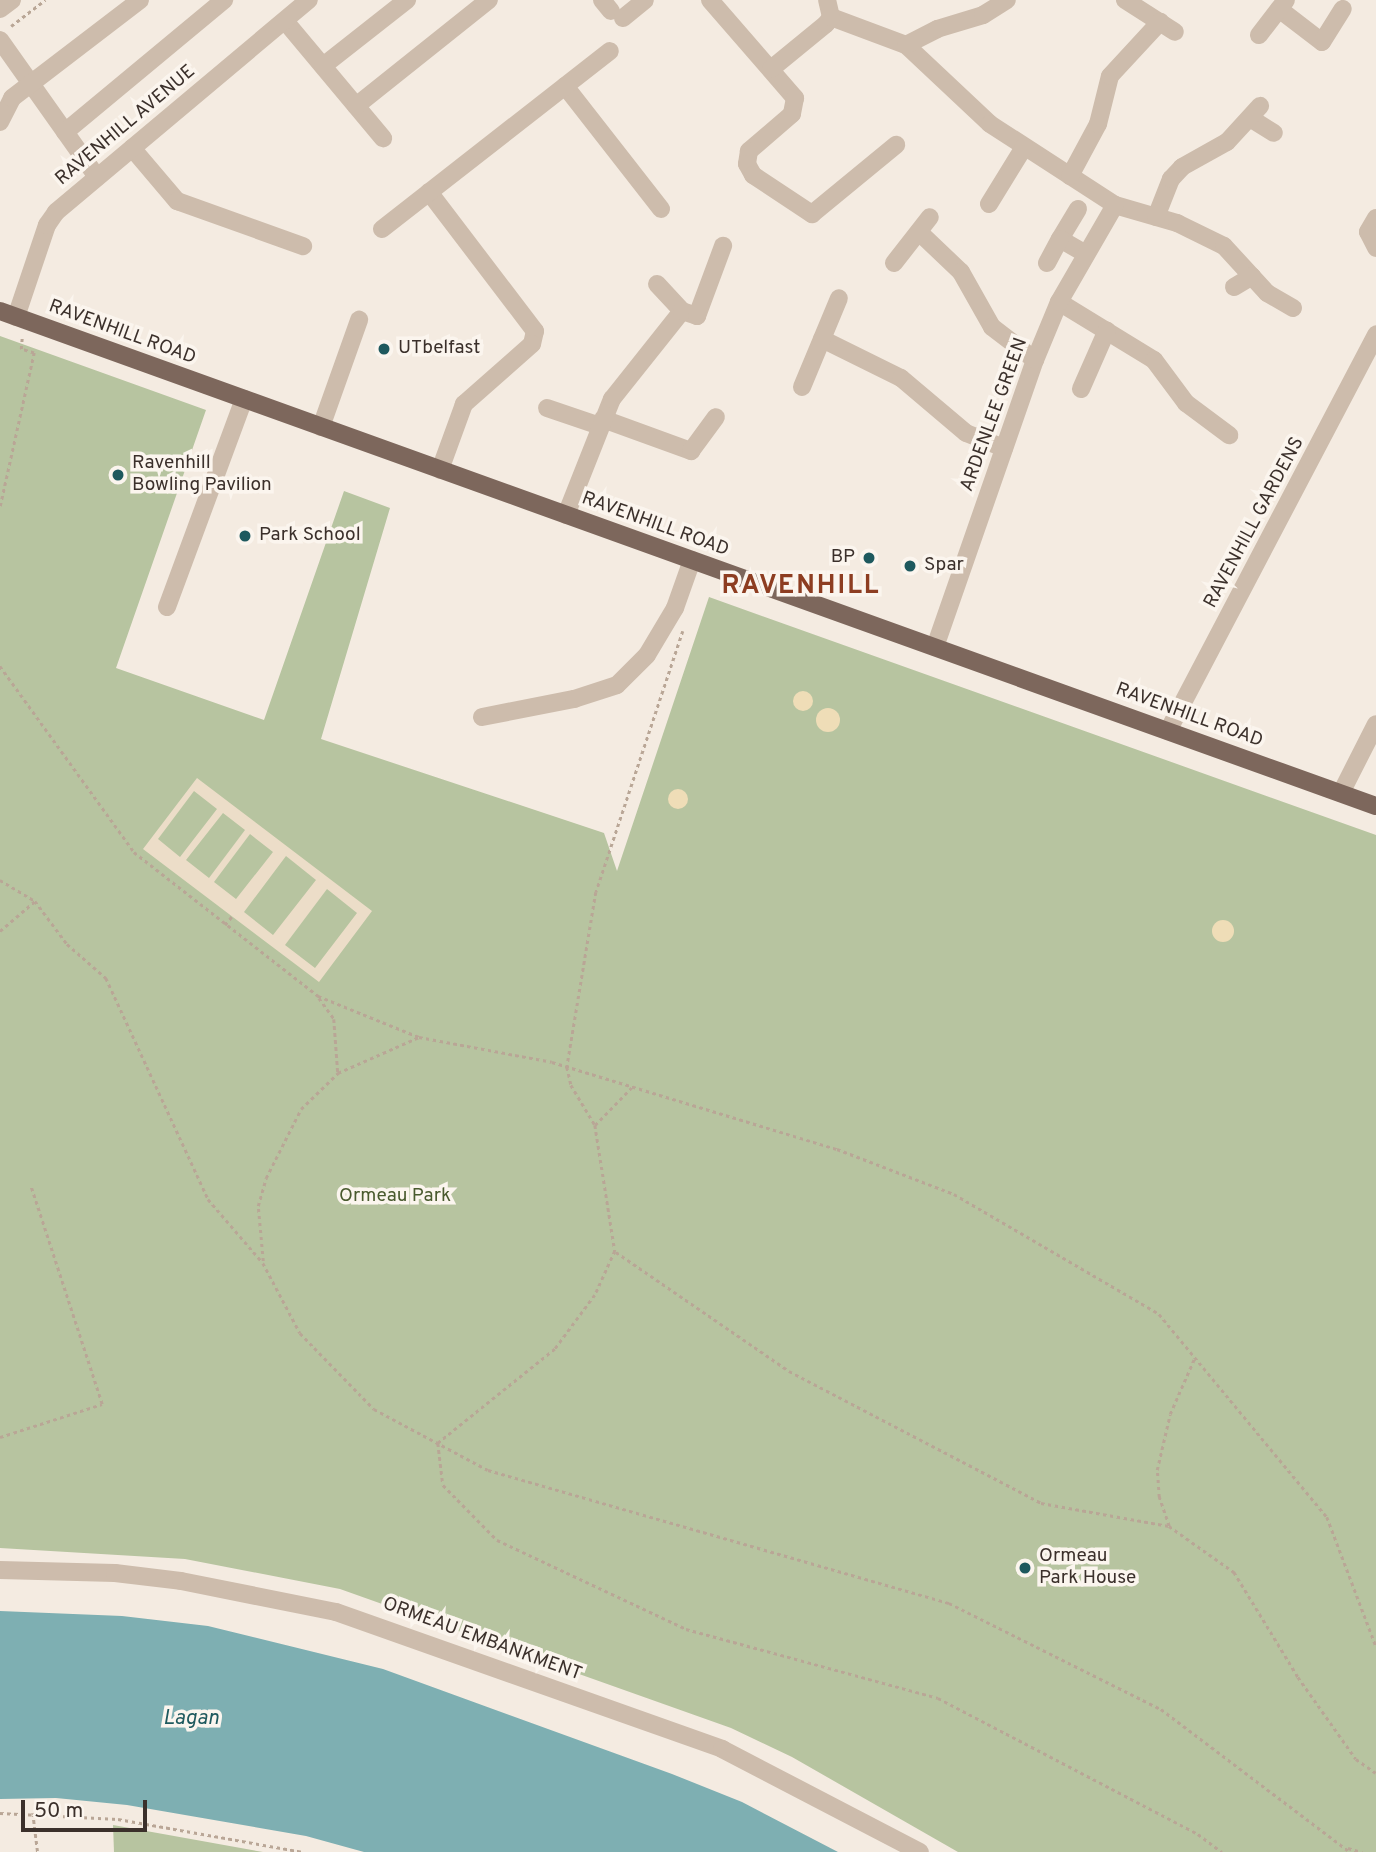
<!DOCTYPE html>
<html>
<head>
<meta charset="utf-8">
<style>
	body { margin:0 }
	#map { position:relative; width:1376px; height:1852px; overflow:hidden; background:#f4ebe1; font-family:Overpass,sans-serif }
	div>[style] { position:absolute }
	.green>* { inset:0; background:#b7c4a0 }
	.sand>* { inset:0; background:#efddb7 }
	.round { border-radius:50% }
	.plaza>* { inset:0; background:#ecddc8 }
	.water>* { inset:0; background:#7eafb2 }
	.path>* { height:2.5px; margin-top:-1.25px; transform-origin:0; background:repeating-linear-gradient(90deg,#b9a696 0 3.5px,transparent 0 7px) }
	.minor>* { height:18px; margin:-9px; padding:0 9px; transform-origin:9px; border-radius:9px; background:#cdbcac }
	.major>* { height:18px; margin:-9px; padding:0 9px; transform-origin:9px; border-radius:9px; background:#7d675c }
	.dots>* { width:19px; height:19px; translate:-50% -50%; box-sizing:border-box; border:4px solid #fbf5ee; border-radius:50% }
	span { translate:-50% -50%; white-space:nowrap; text-align:center; line-height:1.15; -webkit-text-stroke:7px #fbf5ee; paint-order:stroke }
	.street-label { font-size:19px; color:#3b302b }
	.poi-label { font-size:19px; color:#3b302b }
	.left { translate:0 -50%; text-align:left }
	.right { translate:-100% -50%; text-align:right }
	.park-label { font-size:19px; color:#495a2e }
	.water-label { font-size:21px; color:#1e595e; font-style:italic }
	.district-label { font-size:26px; color:#8d3d21; font-weight:700; letter-spacing:2px }
	.scale { position:absolute; left:21px; top:1800px; width:126px; height:32px; box-sizing:border-box; border:4px solid #3b302b; border-top:0; padding-left:9px; font-size:21px; line-height:24px; white-space:nowrap; color:#3b302b; -webkit-text-stroke:5px #fbf5ee; paint-order:stroke }
</style>
</head>
<body>
<div id="map">
	<div class="green">
		<i style="clip-path:polygon(0 336px,206px 410px,116px 668px,264px 720px,344px 491px,390px 508px,321px 739px,604px 833px,617px 871px,709px 597px,1376px 835px,1376px 1852px,958px 1852px,792px 1757px,731px 1728px,340px 1589px,185px 1559px,0 1548px)"></i>
		<i style="clip-path:polygon(113px 1825px,263px 1852px,114px 1852px)"></i>
	</div>
	<div class="sand">
		<i class="round" style="left:793px;top:691px;width:20px;height:20px"></i>
		<i class="round" style="left:816px;top:708px;width:24px;height:24px"></i>
		<i class="round" style="left:668px;top:789px;width:20px;height:20px"></i>
		<i class="round" style="left:1212px;top:920px;width:22px;height:22px"></i>
	</div>
	<div class="plaza">
		<i style="clip-path:polygon(evenodd,197px 778px,372px 911px,319px 982px,143px 849px,197px 778px,194px 791px,217px 809px,180px 857px,158px 839px,194px 791px,197px 778px,223px 813px,245px 830px,209px 878px,186px 860px,223px 813px,197px 778px,250px 834px,273px 852px,236px 899px,214px 882px,250px 834px,197px 778px,286px 856px,316px 880px,273px 935px,244px 912px,286px 856px,197px 778px,327px 889px,357px 913px,315px 968px,285px 945px,327px 889px)"></i>
	</div>
	<div class="water">
		<i style="clip-path:polygon(0 1611px,122px 1616px,208px 1626px,383px 1669px,672px 1774px,742px 1802px,838px 1852px,364px 1852px,306px 1836px,127px 1805px,56px 1798px,0 1799px)"></i>
	</div>
	<div class="path">
		<i style="left:11px;top:26px;width:43px;rotate:-37.4deg"></i>
		<i style="left:0;top:506px;width:157px;rotate:-77.5deg"></i>
		<i style="left:34px;top:353px;width:14px;rotate:-163deg"></i>
		<i style="left:21px;top:349px;width:12px;rotate:-85deg"></i>
		<i style="left:683px;top:631px;width:275px;rotate:108.4deg"></i>
		<i style="left:596px;top:892px;width:177px;rotate:99.4deg"></i>
		<i style="left:567px;top:1067px;width:18px;rotate:77deg"></i>
		<i style="left:571px;top:1085px;width:47px;rotate:59deg"></i>
		<i style="left:595px;top:1125px;width:128px;rotate:81deg"></i>
		<i style="left:615px;top:1251px;width:48px;rotate:114.4deg"></i>
		<i style="left:595px;top:1295px;width:67px;rotate:126.5deg"></i>
		<i style="left:555px;top:1349px;width:150px;rotate:141.2deg"></i>
		<i style="left:438px;top:1443px;width:42px;rotate:83.2deg"></i>
		<i style="left:443px;top:1485px;width:77px;rotate:45.5deg"></i>
		<i style="left:497px;top:1540px;width:209px;rotate:25.2deg"></i>
		<i style="left:686px;top:1629px;width:261px;rotate:15.3deg"></i>
		<i style="left:938px;top:1698px;width:293px;rotate:27.6deg"></i>
		<i style="left:1198px;top:1834px;width:30px;rotate:37deg"></i>
		<i style="left:0;top:666px;width:229px;rotate:54.2deg"></i>
		<i style="left:134px;top:852px;width:234px;rotate:38deg"></i>
		<i style="left:318px;top:996px;width:109px;rotate:22.1deg"></i>
		<i style="left:419px;top:1037px;width:135px;rotate:10.6deg"></i>
		<i style="left:552px;top:1062px;width:298px;rotate:17deg"></i>
		<i style="left:837px;top:1149px;width:125px;rotate:21deg"></i>
		<i style="left:954px;top:1194px;width:238px;rotate:30.3deg"></i>
		<i style="left:1159px;top:1314px;width:264px;rotate:50.4deg"></i>
		<i style="left:1327px;top:1517px;width:138px;rotate:69.2deg"></i>
		<i style="left:0;top:880px;width:41px;rotate:31deg"></i>
		<i style="left:35px;top:901px;width:54px;rotate:53.3deg"></i>
		<i style="left:67px;top:944px;width:52px;rotate:41.1deg"></i>
		<i style="left:106px;top:978px;width:243px;rotate:65.2deg"></i>
		<i style="left:208px;top:1199px;width:84px;rotate:49.3deg"></i>
		<i style="left:263px;top:1263px;width:79px;rotate:62.1deg"></i>
		<i style="left:300px;top:1333px;width:106px;rotate:45.8deg"></i>
		<i style="left:374px;top:1409px;width:129px;rotate:28.2deg"></i>
		<i style="left:488px;top:1470px;width:480px;rotate:16.1deg"></i>
		<i style="left:949px;top:1603px;width:237px;rotate:26.6deg"></i>
		<i style="left:1161px;top:1709px;width:237px;rotate:37.1deg"></i>
		<i style="left:225px;top:925px;width:11px;rotate:-52deg"></i>
		<i style="left:0;top:931px;width:46px;rotate:-40.6deg"></i>
		<i style="left:319px;top:998px;width:26px;rotate:54deg"></i>
		<i style="left:334px;top:1019px;width:54px;rotate:85.8deg"></i>
		<i style="left:595px;top:1125px;width:54px;rotate:-45.7deg"></i>
		<i style="left:616px;top:1252px;width:210px;rotate:34.5deg"></i>
		<i style="left:789px;top:1371px;width:284px;rotate:27.6deg"></i>
		<i style="left:1041px;top:1503px;width:130px;rotate:10.2deg"></i>
		<i style="left:1169px;top:1526px;width:80px;rotate:35.3deg"></i>
		<i style="left:1234px;top:1572px;width:123px;rotate:58.6deg"></i>
		<i style="left:1298px;top:1677px;width:100px;rotate:54.7deg"></i>
		<i style="left:1356px;top:1759px;width:24px;rotate:35deg"></i>
		<i style="left:263px;top:1261px;width:55px;rotate:-95.2deg"></i>
		<i style="left:258px;top:1206px;width:29px;rotate:-74deg"></i>
		<i style="left:266px;top:1178px;width:77px;rotate:-63.1deg"></i>
		<i style="left:301px;top:1109px;width:52px;rotate:-44.2deg"></i>
		<i style="left:338px;top:1073px;width:89px;rotate:-24deg"></i>
		<i style="left:0;top:1437px;width:107px;rotate:-17.9deg"></i>
		<i style="left:102px;top:1404px;width:228px;rotate:-108.1deg"></i>
		<i style="left:1169px;top:1526px;width:31px;rotate:-109deg"></i>
		<i style="left:1159px;top:1497px;width:27px;rotate:-94deg"></i>
		<i style="left:1157px;top:1470px;width:57px;rotate:-76.9deg"></i>
		<i style="left:1170px;top:1414px;width:62px;rotate:-66.3deg"></i>
		<i style="left:0;top:1813px;width:118px;rotate:2.9deg"></i>
		<i style="left:118px;top:1819px;width:188px;rotate:10.1deg"></i>
		<i style="left:33px;top:1813px;width:39px;rotate:83deg"></i>
		<i style="left:1348px;top:1848px;width:15px;rotate:16deg"></i>
	</div>
	<div class="minor">
		<i style="left:602px;top:0;width:14px;rotate:51deg"></i>
		<i style="left:710px;top:0;width:130px;rotate:49.1deg"></i>
		<i style="left:795px;top:98px;width:16px;rotate:101deg"></i>
		<i style="left:792px;top:114px;width:57px;rotate:139.3deg"></i>
		<i style="left:749px;top:151px;width:13px;rotate:99deg"></i>
		<i style="left:747px;top:164px;width:13px;rotate:61deg"></i>
		<i style="left:753px;top:175px;width:71px;rotate:33.5deg"></i>
		<i style="left:812px;top:214px;width:109px;rotate:-39.4deg"></i>
		<i style="left:1125px;top:0;width:59px;rotate:32.6deg"></i>
		<i style="left:0;top:9px;width:15px;rotate:-37deg"></i>
		<i style="left:1279px;top:9px;width:54px;rotate:37.5deg"></i>
		<i style="left:1322px;top:42px;width:39px;rotate:-58deg"></i>
		<i style="left:831px;top:17px;width:80px;rotate:20.5deg"></i>
		<i style="left:906px;top:45px;width:115px;rotate:43.2deg"></i>
		<i style="left:990px;top:124px;width:149px;rotate:32.9deg"></i>
		<i style="left:1115px;top:205px;width:65px;rotate:16.2deg"></i>
		<i style="left:1177px;top:223px;width:52px;rotate:26.1deg"></i>
		<i style="left:1224px;top:246px;width:64px;rotate:47.5deg"></i>
		<i style="left:1267px;top:293px;width:30px;rotate:30deg"></i>
		<i style="left:623px;top:18px;width:28px;rotate:-39deg"></i>
		<i style="left:285px;top:21px;width:153px;rotate:50.1deg"></i>
		<i style="left:1259px;top:35px;width:44px;rotate:-52.4deg"></i>
		<i style="left:0;top:40px;width:168px;rotate:54.7deg"></i>
		<i style="left:906px;top:45px;width:35px;rotate:-27deg"></i>
		<i style="left:937px;top:29px;width:48px;rotate:-16.9deg"></i>
		<i style="left:983px;top:15px;width:28px;rotate:-32deg"></i>
		<i style="left:323px;top:66px;width:107px;rotate:-38.2deg"></i>
		<i style="left:771px;top:69px;width:71px;rotate:-39.3deg"></i>
		<i style="left:826px;top:24px;width:9px;rotate:-54deg"></i>
		<i style="left:831px;top:17px;width:17px;rotate:-103deg"></i>
		<i style="left:565px;top:86px;width:156px;rotate:52deg"></i>
		<i style="left:356px;top:106px;width:170px;rotate:-38.6deg"></i>
		<i style="left:1250px;top:118px;width:28px;rotate:32deg"></i>
		<i style="left:0;top:122px;width:27px;rotate:-63deg"></i>
		<i style="left:12px;top:98px;width:161px;rotate:-37.4deg"></i>
		<i style="left:65px;top:132px;width:207px;rotate:-39.7deg"></i>
		<i style="left:132px;top:148px;width:70px;rotate:49.7deg"></i>
		<i style="left:177px;top:201px;width:134px;rotate:19.7deg"></i>
		<i style="left:1070px;top:176px;width:59px;rotate:-61.7deg"></i>
		<i style="left:1098px;top:124px;width:49px;rotate:-76deg"></i>
		<i style="left:1110px;top:76px;width:74px;rotate:-47.2deg"></i>
		<i style="left:429px;top:192px;width:175px;rotate:52.7deg"></i>
		<i style="left:535px;top:331px;width:13px;rotate:103deg"></i>
		<i style="left:532px;top:344px;width:91px;rotate:138.6deg"></i>
		<i style="left:464px;top:404px;width:70px;rotate:110deg"></i>
		<i style="left:989px;top:204px;width:67px;rotate:-58.4deg"></i>
		<i style="left:1078px;top:209px;width:35px;rotate:121deg"></i>
		<i style="left:1060px;top:239px;width:30px;rotate:30deg"></i>
		<i style="left:1156px;top:217px;width:41px;rotate:-68.5deg"></i>
		<i style="left:1171px;top:179px;width:16px;rotate:-47deg"></i>
		<i style="left:1182px;top:167px;width:51px;rotate:-29.1deg"></i>
		<i style="left:1227px;top:142px;width:49px;rotate:-47.5deg"></i>
		<i style="left:1376px;top:218px;width:16px;rotate:120deg"></i>
		<i style="left:1368px;top:232px;width:18px;rotate:63deg"></i>
		<i style="left:382px;top:229px;width:289px;rotate:-38deg"></i>
		<i style="left:919px;top:232px;width:58px;rotate:43.6deg"></i>
		<i style="left:961px;top:272px;width:63px;rotate:60.6deg"></i>
		<i style="left:992px;top:327px;width:54px;rotate:37.5deg"></i>
		<i style="left:894px;top:263px;width:58px;rotate:-52deg"></i>
		<i style="left:1047px;top:263px;width:27px;rotate:-62deg"></i>
		<i style="left:657px;top:284px;width:37px;rotate:47deg"></i>
		<i style="left:1234px;top:287px;width:21px;rotate:-31deg"></i>
		<i style="left:1059px;top:302px;width:111px;rotate:31.4deg"></i>
		<i style="left:1154px;top:360px;width:54px;rotate:53.3deg"></i>
		<i style="left:1186px;top:403px;width:54px;rotate:36.7deg"></i>
		<i style="left:16px;top:317px;width:97px;rotate:-71.4deg"></i>
		<i style="left:47px;top:225px;width:16px;rotate:-55deg"></i>
		<i style="left:56px;top:212px;width:330px;rotate:-40deg"></i>
		<i style="left:822px;top:339px;width:88px;rotate:26.3deg"></i>
		<i style="left:901px;top:378px;width:85px;rotate:40.2deg"></i>
		<i style="left:966px;top:433px;width:41px;rotate:21.5deg"></i>
		<i style="left:802px;top:387px;width:96px;rotate:-67.4deg"></i>
		<i style="left:1081px;top:389px;width:64px;rotate:-66.2deg"></i>
		<i style="left:547px;top:408px;width:56px;rotate:18.8deg"></i>
		<i style="left:603px;top:419px;width:94px;rotate:20deg"></i>
		<i style="left:691px;top:451px;width:42px;rotate:-53.7deg"></i>
		<i style="left:321px;top:427px;width:114px;rotate:-70.4deg"></i>
		<i style="left:566px;top:515px;width:125px;rotate:-68.4deg"></i>
		<i style="left:612px;top:399px;width:112px;rotate:-51.5deg"></i>
		<i style="left:682px;top:311px;width:16px;rotate:18deg"></i>
		<i style="left:697px;top:316px;width:75px;rotate:-69.6deg"></i>
		<i style="left:167px;top:607px;width:222px;rotate:-69.7deg"></i>
		<i style="left:935px;top:647px;width:304px;rotate:-70.8deg"></i>
		<i style="left:1035px;top:360px;width:63px;rotate:-67.5deg"></i>
		<i style="left:1059px;top:302px;width:112px;rotate:-60deg"></i>
		<i style="left:482px;top:717px;width:94px;rotate:-11.1deg"></i>
		<i style="left:574px;top:699px;width:45px;rotate:-18deg"></i>
		<i style="left:617px;top:685px;width:42px;rotate:-45deg"></i>
		<i style="left:647px;top:655px;width:55px;rotate:-59.2deg"></i>
		<i style="left:675px;top:608px;width:51px;rotate:-70.5deg"></i>
		<i style="left:1168px;top:731px;width:448px;rotate:-62.3deg"></i>
		<i style="left:1341px;top:793px;width:77px;rotate:-63.1deg"></i>
		<i style="left:0;top:1570px;width:115px;rotate:1.5deg"></i>
		<i style="left:115px;top:1573px;width:66px;rotate:6.9deg"></i>
		<i style="left:181px;top:1581px;width:158px;rotate:11.3deg"></i>
		<i style="left:336px;top:1612px;width:410px;rotate:19.5deg"></i>
		<i style="left:722px;top:1749px;width:223px;rotate:27.5deg"></i>
	</div>
	<div class="major">
		<i style="left:0;top:311px;width:1462px;rotate:19.79deg"></i>
	</div>
	<div class="dots">
		<i style="left:384px;top:349px;background:#1e595e"></i>
		<i style="left:118px;top:475px;background:#1e595e"></i>
		<i style="left:245px;top:536px;background:#1e595e"></i>
		<i style="left:869px;top:558px;background:#1e595e"></i>
		<i style="left:910px;top:566px;background:#1e595e"></i>
		<i style="left:1025px;top:1568px;background:#1e595e"></i>
	</div>
	<div class="street-label">
		<span style="left:126px;top:126px;rotate:-40deg">RAVENHILL AVENUE</span>
		<span style="left:122px;top:333px;rotate:20deg">RAVENHILL ROAD</span>
		<span style="left:995px;top:415px;rotate:-70deg">ARDENLEE GREEN</span>
		<span style="left:1255px;top:523px;rotate:-62deg">RAVENHILL GARDENS</span>
		<span style="left:655px;top:525px;rotate:20deg">RAVENHILL ROAD</span>
		<span style="left:1189px;top:716px;rotate:20deg">RAVENHILL ROAD</span>
		<span style="left:482px;top:1640px;rotate:20deg">ORMEAU EMBANKMENT</span>
	</div>
	<div class="poi-label">
		<span class="left" style="left:398px;top:349px">UTbelfast</span>
		<span class="left" style="left:132px;top:475px">Ravenhill<br>Bowling Pavilion</span>
		<span class="left" style="left:259px;top:536px">Park School</span>
		<span class="right" style="left:855px;top:558px">BP</span>
		<span class="left" style="left:924px;top:566px">Spar</span>
		<span class="left" style="left:1039px;top:1568px">Ormeau<br>Park House</span>
	</div>
	<div class="park-label">
		<span style="left:395px;top:1197px">Ormeau Park</span>
	</div>
	<div class="water-label">
		<span style="left:191px;top:1719px">Lagan</span>
	</div>
	<div class="district-label">
		<span style="left:801px;top:587px">RAVENHILL</span>
	</div>
	<div class="scale">50 m</div>
</div>
</body>
</html>
